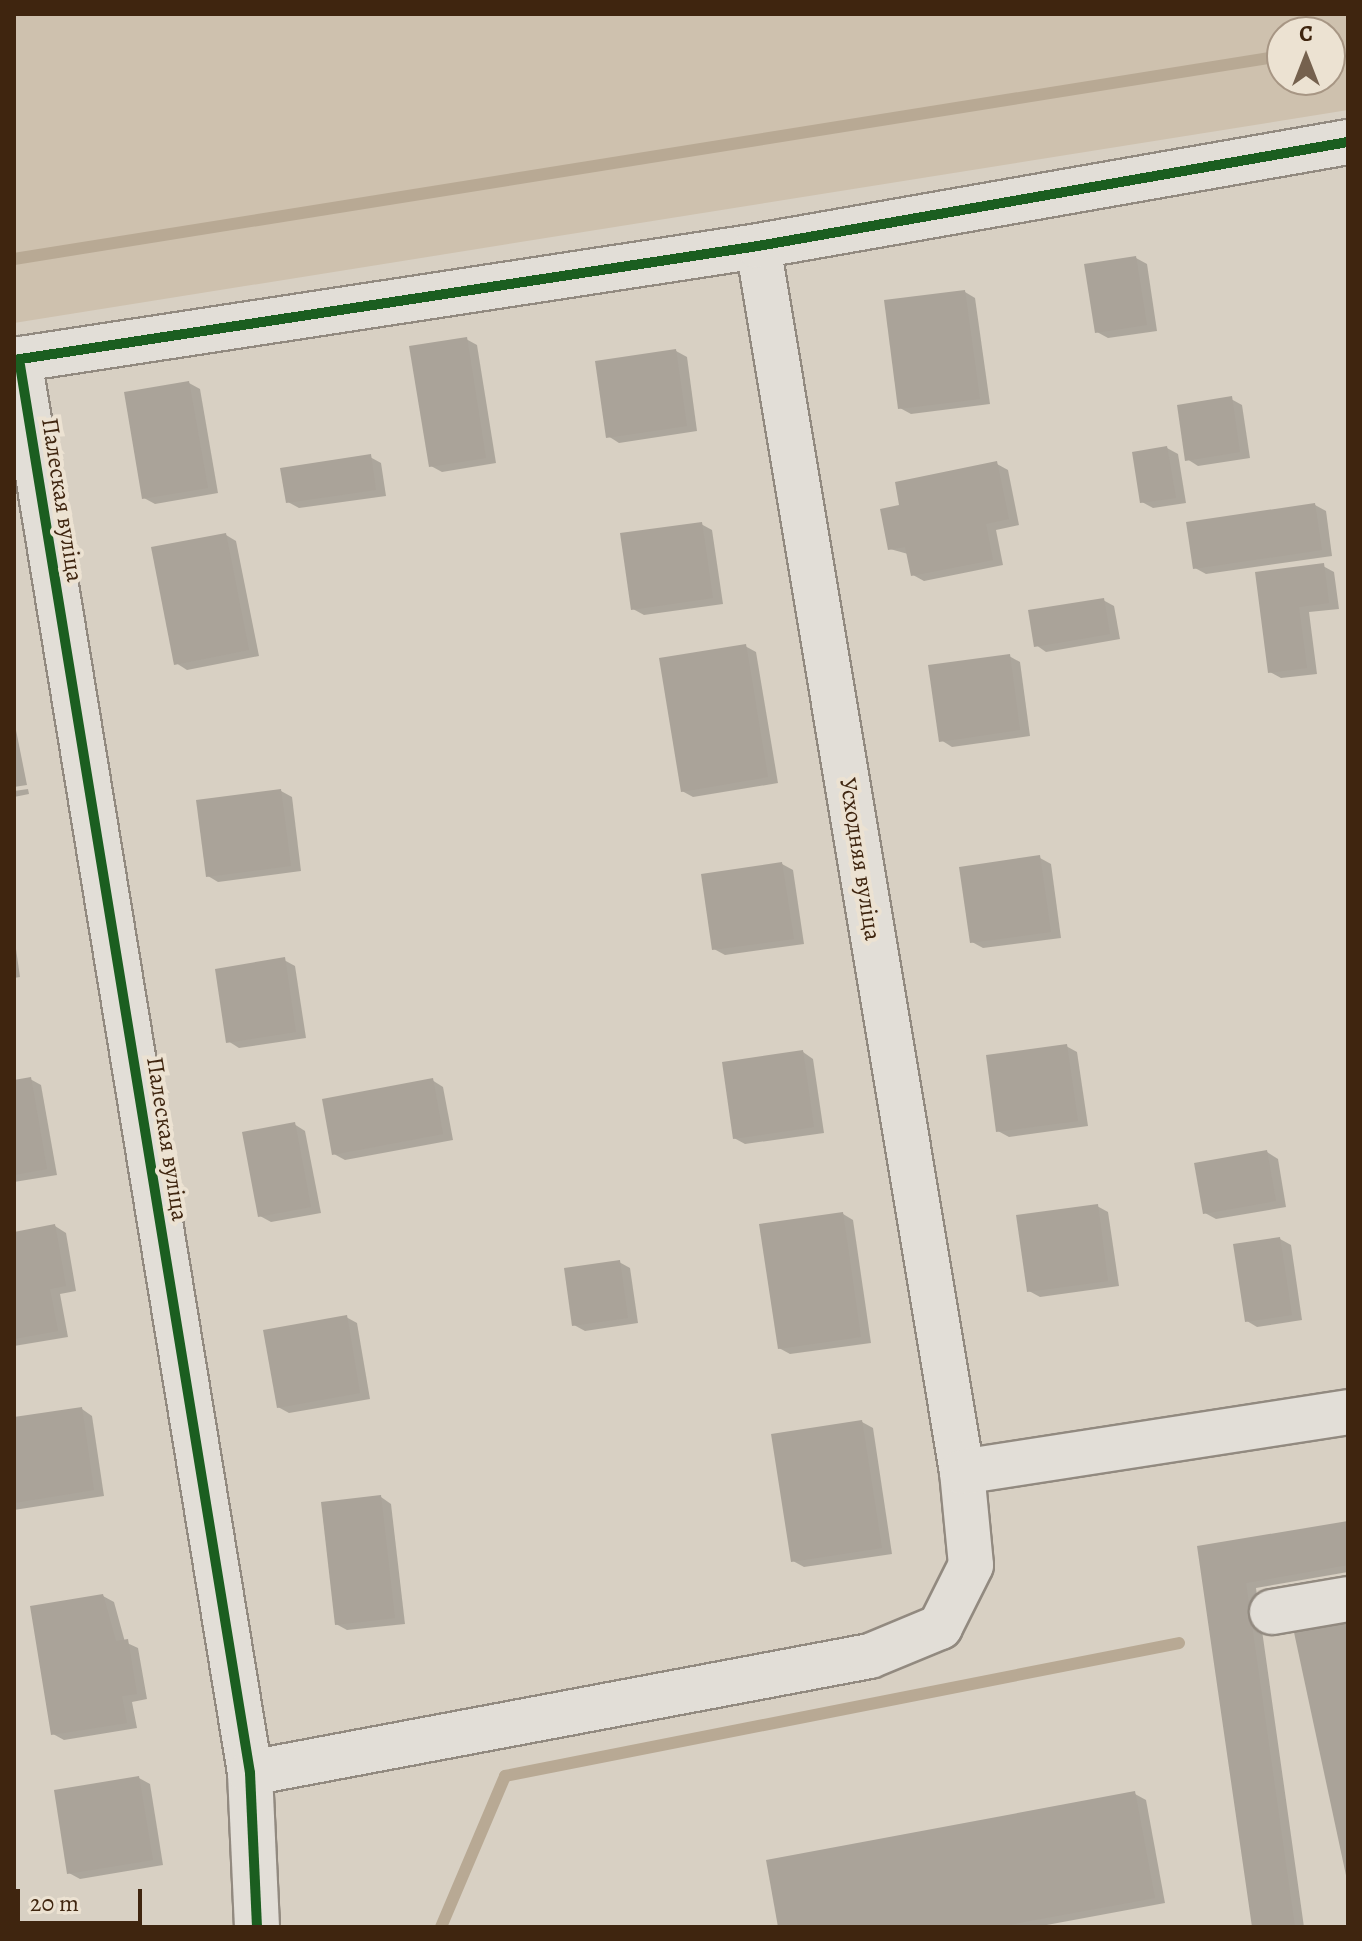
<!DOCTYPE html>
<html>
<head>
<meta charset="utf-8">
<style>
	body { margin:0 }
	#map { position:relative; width:1362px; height:1941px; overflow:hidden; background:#d8d0c3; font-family:Alegreya,serif }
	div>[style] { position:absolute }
	.green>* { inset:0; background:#cec1ae }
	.shadow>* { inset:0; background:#0003 }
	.stream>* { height:12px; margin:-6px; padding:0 6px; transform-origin:6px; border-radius:6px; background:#b8a994 }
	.building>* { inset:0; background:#aaa399 }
	.roads { filter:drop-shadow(2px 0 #928a80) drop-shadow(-2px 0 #928a80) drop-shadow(0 2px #928a80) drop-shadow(0 -2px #928a80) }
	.minor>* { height:44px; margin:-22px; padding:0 22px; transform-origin:22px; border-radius:22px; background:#e2ded7 }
	.cycleway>* { height:10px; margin:-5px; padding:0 5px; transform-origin:5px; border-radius:5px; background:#1b5e20 }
	span { translate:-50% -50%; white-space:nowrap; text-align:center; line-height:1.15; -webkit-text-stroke:8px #ece2d2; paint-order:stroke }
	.street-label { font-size:24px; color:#3f250f }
	.frame { position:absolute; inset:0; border:16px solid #3f250f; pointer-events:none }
	.north { position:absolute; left:1266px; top:16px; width:80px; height:80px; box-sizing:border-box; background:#ece2d2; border:2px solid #a79684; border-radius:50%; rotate:0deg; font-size:22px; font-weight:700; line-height:32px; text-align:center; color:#3f250f }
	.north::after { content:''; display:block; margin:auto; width:28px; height:36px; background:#75614e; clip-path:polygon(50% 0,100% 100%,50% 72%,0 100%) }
	.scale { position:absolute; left:16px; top:1889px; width:126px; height:36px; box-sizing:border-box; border:4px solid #3f250f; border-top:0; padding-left:10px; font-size:24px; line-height:28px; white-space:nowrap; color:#3f250f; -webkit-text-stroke:6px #ece2d2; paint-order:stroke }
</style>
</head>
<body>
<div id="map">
	<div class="green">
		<i style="clip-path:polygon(evenodd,14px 14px,1348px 14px,1348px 110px,14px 323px,14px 14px,1282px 32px,1330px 32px,1330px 80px,1282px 80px,1282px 32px)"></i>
	</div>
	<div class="shadow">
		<i style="clip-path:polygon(1136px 258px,1147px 264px,1157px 331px,1108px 338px,1097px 332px)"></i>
		<i style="clip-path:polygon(965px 292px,975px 298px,990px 404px,911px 414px,900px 408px)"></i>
		<i style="clip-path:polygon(466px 339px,477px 345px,496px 463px,442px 472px,431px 466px)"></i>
		<i style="clip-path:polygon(676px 351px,687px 357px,697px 431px,619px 443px,608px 436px)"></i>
		<i style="clip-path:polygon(189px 383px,200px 389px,218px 493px,155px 504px,144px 498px)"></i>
		<i style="clip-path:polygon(1231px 399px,1242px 405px,1250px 458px,1198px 466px,1187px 459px)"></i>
		<i style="clip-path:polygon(1167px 448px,1178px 454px,1186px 503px,1153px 508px,1142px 502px)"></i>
		<i style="clip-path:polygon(370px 457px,381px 463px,386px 496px,299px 508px,288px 502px)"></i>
		<i style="clip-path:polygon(997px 464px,1008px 470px,1019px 525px,996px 530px,1003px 565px,924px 581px,913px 575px,908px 554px,890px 549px)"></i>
		<i style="clip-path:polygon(1315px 505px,1326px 511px,1332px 556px,1206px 574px,1195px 568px)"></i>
		<i style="clip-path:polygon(701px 524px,712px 530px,723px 604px,644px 615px,633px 609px)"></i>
		<i style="clip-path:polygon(226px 535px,236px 541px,259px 656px,187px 670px,176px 663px)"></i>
		<i style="clip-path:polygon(1323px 566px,1334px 572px,1339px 609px,1309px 612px,1317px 674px,1281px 678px,1270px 672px,1257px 574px)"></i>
		<i style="clip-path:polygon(1103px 600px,1114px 606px,1120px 639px,1046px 652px,1036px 645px)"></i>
		<i style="clip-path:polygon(745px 646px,756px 652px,778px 783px,693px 797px,682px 791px)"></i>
		<i style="clip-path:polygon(1009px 656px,1020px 662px,1030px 736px,952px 747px,941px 740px)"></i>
		<i style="clip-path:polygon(14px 720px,27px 785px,14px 787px)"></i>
		<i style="clip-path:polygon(28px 789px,29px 794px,14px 797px,14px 791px)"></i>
		<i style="clip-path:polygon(281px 791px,292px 797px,301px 871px,218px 882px,208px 876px)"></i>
		<i style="clip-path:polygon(1040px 858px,1051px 864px,1061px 938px,983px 948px,972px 942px)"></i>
		<i style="clip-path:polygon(782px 864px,793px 870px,804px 944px,725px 955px,714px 949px)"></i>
		<i style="clip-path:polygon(14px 935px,20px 977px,14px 978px)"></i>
		<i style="clip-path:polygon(284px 960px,295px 966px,306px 1038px,239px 1048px,228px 1041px)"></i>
		<i style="clip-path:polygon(1066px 1046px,1077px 1052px,1088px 1126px,1009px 1137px,998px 1131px)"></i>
		<i style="clip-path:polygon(803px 1052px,813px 1059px,824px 1133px,745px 1144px,734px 1138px)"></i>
		<i style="clip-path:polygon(30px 1079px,41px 1085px,57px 1175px,14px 1182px,14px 1082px)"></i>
		<i style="clip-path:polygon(432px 1080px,443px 1087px,453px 1140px,345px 1160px,334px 1154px)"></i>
		<i style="clip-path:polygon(294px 1124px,305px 1131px,321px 1213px,271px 1222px,260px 1216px)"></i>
		<i style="clip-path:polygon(1267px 1152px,1278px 1159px,1286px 1207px,1216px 1219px,1205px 1213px)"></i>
		<i style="clip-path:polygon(1097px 1206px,1108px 1212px,1119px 1286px,1040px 1297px,1029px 1291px)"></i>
		<i style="clip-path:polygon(843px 1214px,853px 1220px,871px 1343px,790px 1354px,779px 1348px)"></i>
		<i style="clip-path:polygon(55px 1226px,66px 1233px,76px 1291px,60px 1294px,68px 1337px,14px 1346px,14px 1234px)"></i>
		<i style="clip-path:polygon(1280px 1239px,1291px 1245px,1302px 1320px,1257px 1327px,1247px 1321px)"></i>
		<i style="clip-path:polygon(619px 1262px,630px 1268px,638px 1323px,585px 1331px,574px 1325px)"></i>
		<i style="clip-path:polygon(346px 1317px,357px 1323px,370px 1399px,289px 1413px,278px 1407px)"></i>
		<i style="clip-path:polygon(82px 1409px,92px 1416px,104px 1496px,14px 1510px,14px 1419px)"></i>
		<i style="clip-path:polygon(862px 1422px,873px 1428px,892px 1554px,804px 1567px,793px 1561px)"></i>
		<i style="clip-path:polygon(381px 1497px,391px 1504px,405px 1624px,347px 1630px,336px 1624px)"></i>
		<i style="clip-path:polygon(1348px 1523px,1348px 1572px,1256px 1588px,1304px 1927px,1254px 1927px,1199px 1548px)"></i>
		<i style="clip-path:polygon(103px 1596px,114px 1602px,125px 1642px,138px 1648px,147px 1699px,132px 1702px,137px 1728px,64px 1740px,53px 1734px)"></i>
		<i style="clip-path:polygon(139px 1778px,150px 1784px,163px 1865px,80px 1879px,69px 1873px)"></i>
		<i style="clip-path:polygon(1135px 1794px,1146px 1800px,1165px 1903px,1036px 1927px,780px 1927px)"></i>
	</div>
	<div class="stream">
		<i style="left:14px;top:259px;width:1284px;rotate:-9.1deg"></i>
		<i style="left:441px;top:1927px;width:164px;rotate:-67deg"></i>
		<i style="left:505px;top:1776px;width:687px;rotate:-11.16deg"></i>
	</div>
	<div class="building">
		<i style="clip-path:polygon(1136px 256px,1147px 325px,1095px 333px,1084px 264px)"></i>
		<i style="clip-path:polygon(965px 290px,980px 399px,898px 409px,884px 300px)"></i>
		<i style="clip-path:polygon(467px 337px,486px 458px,429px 467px,409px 346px)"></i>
		<i style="clip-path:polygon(676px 349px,687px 426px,606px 438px,595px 361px)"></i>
		<i style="clip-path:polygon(189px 381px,208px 488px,142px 499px,124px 392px)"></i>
		<i style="clip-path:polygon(1232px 396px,1240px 452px,1185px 461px,1177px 405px)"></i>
		<i style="clip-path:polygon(1167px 446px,1176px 498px,1140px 503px,1132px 452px)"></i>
		<i style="clip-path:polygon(371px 454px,376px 490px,286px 503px,280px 468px)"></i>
		<i style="clip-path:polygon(997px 461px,1009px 519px,986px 524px,993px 560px,911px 576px,905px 547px,888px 550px,880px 509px,899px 505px,895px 482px)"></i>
		<i style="clip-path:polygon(1315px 503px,1322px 550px,1193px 569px,1186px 522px)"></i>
		<i style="clip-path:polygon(702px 522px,713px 598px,631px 610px,620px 533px)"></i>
		<i style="clip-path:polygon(226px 533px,249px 650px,174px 665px,151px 547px)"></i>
		<i style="clip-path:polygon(1324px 563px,1329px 603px,1299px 607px,1307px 668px,1268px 673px,1255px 572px)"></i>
		<i style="clip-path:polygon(1104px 598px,1110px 634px,1034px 647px,1028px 610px)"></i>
		<i style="clip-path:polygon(746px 644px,768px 777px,681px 792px,659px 658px)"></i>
		<i style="clip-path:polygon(1010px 654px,1020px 730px,939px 742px,928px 665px)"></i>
		<i style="clip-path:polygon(281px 789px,291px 866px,206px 877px,196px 800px)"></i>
		<i style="clip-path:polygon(1040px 855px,1051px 932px,970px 943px,959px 867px)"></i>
		<i style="clip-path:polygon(782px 862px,794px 939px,712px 950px,701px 874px)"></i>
		<i style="clip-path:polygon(285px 957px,296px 1032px,226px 1043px,215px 969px)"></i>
		<i style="clip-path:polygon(1067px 1044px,1078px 1121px,996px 1132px,986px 1055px)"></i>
		<i style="clip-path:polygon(803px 1050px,814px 1127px,733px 1139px,722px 1062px)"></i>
		<i style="clip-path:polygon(31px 1077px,47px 1169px,14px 1175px,14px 1080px)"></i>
		<i style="clip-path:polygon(433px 1078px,443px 1134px,332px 1155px,322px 1099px)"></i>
		<i style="clip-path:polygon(295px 1122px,311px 1207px,258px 1217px,242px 1132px)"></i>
		<i style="clip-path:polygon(1267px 1150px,1276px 1201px,1203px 1214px,1194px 1163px)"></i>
		<i style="clip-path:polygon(1098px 1204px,1108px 1281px,1027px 1292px,1016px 1215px)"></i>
		<i style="clip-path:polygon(843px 1212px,861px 1337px,778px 1349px,759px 1224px)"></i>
		<i style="clip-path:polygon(55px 1224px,66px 1286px,50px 1289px,58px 1331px,14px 1339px,14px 1232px)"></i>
		<i style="clip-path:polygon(1280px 1237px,1292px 1315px,1245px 1322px,1233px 1244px)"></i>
		<i style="clip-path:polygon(620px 1260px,628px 1318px,572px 1326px,564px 1268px)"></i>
		<i style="clip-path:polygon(347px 1315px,360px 1393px,277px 1408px,263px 1330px)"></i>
		<i style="clip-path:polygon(82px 1407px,94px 1490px,14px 1503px,14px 1417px)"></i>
		<i style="clip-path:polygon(862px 1420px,882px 1548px,791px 1562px,771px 1434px)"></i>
		<i style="clip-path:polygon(381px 1495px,395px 1618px,335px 1625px,321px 1502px)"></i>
		<i style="clip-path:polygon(1348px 1521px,1348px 1565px,1246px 1583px,1295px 1927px,1252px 1927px,1197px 1546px)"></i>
		<i style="clip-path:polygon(103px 1594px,116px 1641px,128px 1639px,137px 1694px,122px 1696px,127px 1723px,51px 1735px,30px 1606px)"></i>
		<i style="clip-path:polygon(1348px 1616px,1348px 1880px,1347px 1880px,1292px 1623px)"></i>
		<i style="clip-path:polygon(139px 1776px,153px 1860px,67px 1874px,54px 1790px)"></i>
		<i style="clip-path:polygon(1135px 1791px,1155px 1898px,997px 1927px,778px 1927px,766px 1860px)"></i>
	</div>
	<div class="roads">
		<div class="minor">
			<i style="left:758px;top:246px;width:1243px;rotate:80.55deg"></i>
			<i style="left:19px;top:359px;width:1433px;rotate:80.72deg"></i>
			<i style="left:250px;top:1773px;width:154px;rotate:87.4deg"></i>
			<i style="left:14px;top:360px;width:753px;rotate:-8.71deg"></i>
			<i style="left:758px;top:246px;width:599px;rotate:-10deg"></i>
			<i style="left:1272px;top:1612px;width:77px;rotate:-9.7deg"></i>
			<i style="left:250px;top:1773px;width:631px;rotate:-10.69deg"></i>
			<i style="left:870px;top:1656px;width:76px;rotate:-22.5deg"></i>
			<i style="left:940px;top:1627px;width:69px;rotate:-63.4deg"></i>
			<i style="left:971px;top:1565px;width:93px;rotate:-95.5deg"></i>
			<i style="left:962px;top:1472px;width:391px;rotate:-8.8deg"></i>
		</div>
	</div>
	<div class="cycleway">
		<i style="left:19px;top:359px;width:1433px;rotate:80.72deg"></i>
		<i style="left:250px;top:1773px;width:154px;rotate:87.4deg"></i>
		<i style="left:14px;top:360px;width:753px;rotate:-8.71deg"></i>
		<i style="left:758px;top:246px;width:599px;rotate:-10deg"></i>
	</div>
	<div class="street-label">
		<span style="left:62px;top:500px;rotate:81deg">Палеская вуліца</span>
		<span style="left:860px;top:859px;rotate:81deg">Усходняя вуліца</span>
		<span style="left:167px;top:1139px;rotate:81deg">Палеская вуліца</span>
	</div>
	<div class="frame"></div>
	<div class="north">С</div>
	<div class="scale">20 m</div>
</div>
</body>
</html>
